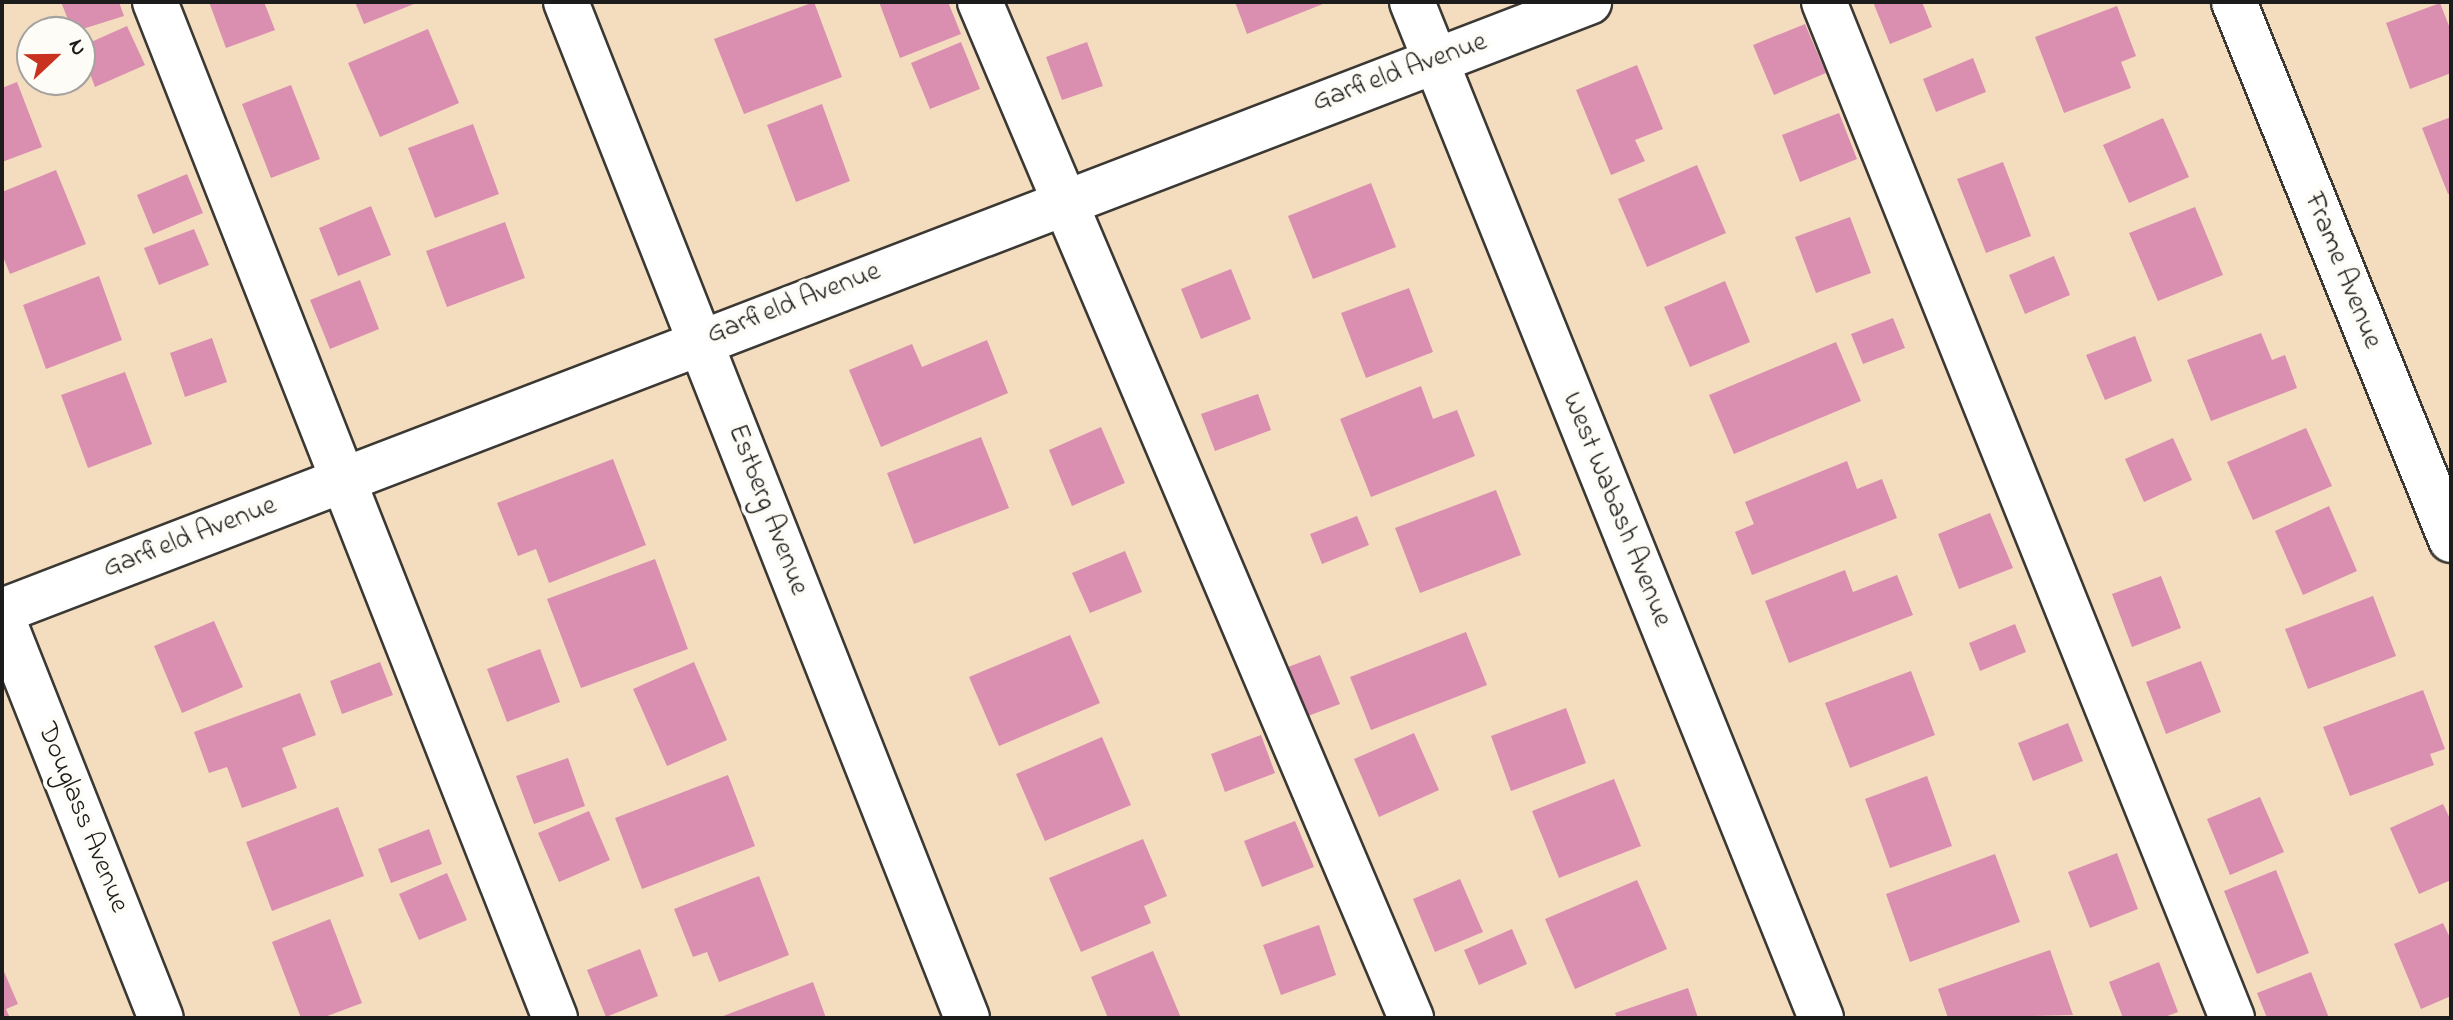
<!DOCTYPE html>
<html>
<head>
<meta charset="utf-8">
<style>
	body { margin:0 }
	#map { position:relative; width:2453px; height:1020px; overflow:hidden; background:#f4ddbf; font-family:"Indie Flower",sans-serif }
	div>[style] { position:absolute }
	.building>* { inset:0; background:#da8eb0 }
	.roads { filter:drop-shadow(2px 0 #3c3934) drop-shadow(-2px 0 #3c3934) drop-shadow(0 2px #3c3934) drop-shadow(0 -2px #3c3934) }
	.minor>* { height:44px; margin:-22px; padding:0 22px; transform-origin:22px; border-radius:22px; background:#fff }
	span { translate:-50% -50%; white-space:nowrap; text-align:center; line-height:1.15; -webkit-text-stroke:8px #fdfcf7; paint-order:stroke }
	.street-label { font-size:28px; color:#1c1c1c }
	.frame { position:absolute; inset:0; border:4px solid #1c1c1c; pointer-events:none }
	.north { position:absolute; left:16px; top:16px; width:80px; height:80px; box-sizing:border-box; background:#fdfcf7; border:2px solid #a3a29f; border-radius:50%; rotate:68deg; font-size:22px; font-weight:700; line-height:32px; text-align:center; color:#1c1c1c }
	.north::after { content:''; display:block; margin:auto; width:28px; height:36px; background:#c8321e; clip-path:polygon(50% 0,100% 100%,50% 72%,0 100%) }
</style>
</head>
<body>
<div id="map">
	<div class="building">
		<i style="clip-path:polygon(61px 2px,119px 2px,124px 16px,73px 32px)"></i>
		<i style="clip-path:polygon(209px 2px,264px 2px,275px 30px,226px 48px)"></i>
		<i style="clip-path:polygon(355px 2px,419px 2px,364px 24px)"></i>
		<i style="clip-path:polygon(814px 2px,842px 77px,744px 114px,714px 39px)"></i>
		<i style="clip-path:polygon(879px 2px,948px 2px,961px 34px,900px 58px)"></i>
		<i style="clip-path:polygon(1235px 2px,1328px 2px,1247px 34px)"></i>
		<i style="clip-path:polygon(1873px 2px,1922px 2px,1932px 27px,1890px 44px)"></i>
		<i style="clip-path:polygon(2440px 3px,2451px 31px,2451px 73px,2410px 89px,2386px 23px)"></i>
		<i style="clip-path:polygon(2117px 6px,2136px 56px,2121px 62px,2131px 88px,2064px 113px,2035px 37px)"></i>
		<i style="clip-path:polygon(1805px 24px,1826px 73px,1774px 95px,1753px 45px)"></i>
		<i style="clip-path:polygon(127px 26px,145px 65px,95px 87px,80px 47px)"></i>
		<i style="clip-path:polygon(428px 29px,459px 103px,380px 137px,348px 63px)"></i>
		<i style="clip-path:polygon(961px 42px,980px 89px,930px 109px,911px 63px)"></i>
		<i style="clip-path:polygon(1087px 42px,1103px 86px,1062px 100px,1046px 57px)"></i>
		<i style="clip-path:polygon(1973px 58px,1986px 92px,1936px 112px,1923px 79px)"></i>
		<i style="clip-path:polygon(1637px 65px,1663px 129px,1635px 140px,1645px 161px,1611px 175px,1576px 90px)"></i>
		<i style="clip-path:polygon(17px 82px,42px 147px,2px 162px,2px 88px)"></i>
		<i style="clip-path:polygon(291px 85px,320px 159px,271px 178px,242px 104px)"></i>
		<i style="clip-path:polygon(822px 104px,850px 181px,796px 202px,767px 125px)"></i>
		<i style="clip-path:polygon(1839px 113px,1857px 159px,1800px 182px,1782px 135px)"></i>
		<i style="clip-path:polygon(2451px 117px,2451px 193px,2448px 194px,2422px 128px)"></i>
		<i style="clip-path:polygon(2163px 118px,2189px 177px,2129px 203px,2103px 145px)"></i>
		<i style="clip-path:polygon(473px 124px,499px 194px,435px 218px,408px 148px)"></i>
		<i style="clip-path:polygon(2003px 162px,2031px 236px,1986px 253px,1957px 179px)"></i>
		<i style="clip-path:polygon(1697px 165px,1726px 233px,1647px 267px,1618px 199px)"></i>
		<i style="clip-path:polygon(56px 170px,86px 244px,10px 274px,2px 254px,2px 192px)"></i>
		<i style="clip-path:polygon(187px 174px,203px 213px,153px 234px,137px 195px)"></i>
		<i style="clip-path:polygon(1371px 183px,1396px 247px,1313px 279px,1288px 216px)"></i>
		<i style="clip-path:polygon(371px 206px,391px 255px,338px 276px,319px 228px)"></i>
		<i style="clip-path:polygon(2195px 207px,2223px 275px,2158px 301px,2129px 233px)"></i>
		<i style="clip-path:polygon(1850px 217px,1871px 273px,1816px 293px,1795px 237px)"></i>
		<i style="clip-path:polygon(505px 222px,525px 278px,447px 307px,426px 251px)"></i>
		<i style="clip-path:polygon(194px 229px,209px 265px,159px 285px,144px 248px)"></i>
		<i style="clip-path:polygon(2054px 256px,2070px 295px,2025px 314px,2009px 275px)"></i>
		<i style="clip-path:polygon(1231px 269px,1251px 319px,1201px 339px,1181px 289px)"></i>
		<i style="clip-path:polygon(99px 276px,122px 340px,46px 369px,23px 305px)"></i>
		<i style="clip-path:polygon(360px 280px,379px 329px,330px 349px,310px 300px)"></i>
		<i style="clip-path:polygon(1725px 281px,1750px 342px,1690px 367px,1664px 307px)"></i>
		<i style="clip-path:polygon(1409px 288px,1433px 352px,1366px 378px,1341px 313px)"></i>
		<i style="clip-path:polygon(1893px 318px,1905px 348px,1863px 364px,1851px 334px)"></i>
		<i style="clip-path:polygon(2261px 333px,2272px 360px,2285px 355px,2297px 388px,2211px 421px,2187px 360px)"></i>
		<i style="clip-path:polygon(2135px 336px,2152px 381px,2105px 400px,2086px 355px)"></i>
		<i style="clip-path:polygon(212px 338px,227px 382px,185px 397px,170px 353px)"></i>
		<i style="clip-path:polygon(987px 340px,1008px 393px,881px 447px,849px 370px,912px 344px,922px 367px)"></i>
		<i style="clip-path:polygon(1836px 342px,1861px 401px,1734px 454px,1709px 395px)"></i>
		<i style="clip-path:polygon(125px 372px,152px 444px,88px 468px,61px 395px)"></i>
		<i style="clip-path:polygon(1421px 386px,1433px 419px,1457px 410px,1475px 456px,1371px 497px,1340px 419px)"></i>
		<i style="clip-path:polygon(1258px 394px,1271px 430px,1215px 451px,1201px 414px)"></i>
		<i style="clip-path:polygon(1101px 427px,1125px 483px,1072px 506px,1049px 450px)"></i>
		<i style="clip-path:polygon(2306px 428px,2332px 486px,2253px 520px,2227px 462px)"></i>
		<i style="clip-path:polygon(981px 437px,1009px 508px,914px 544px,887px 473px)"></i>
		<i style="clip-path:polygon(2173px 438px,2192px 480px,2144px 502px,2125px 459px)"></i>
		<i style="clip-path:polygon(613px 459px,646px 545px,549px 583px,536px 549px,518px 556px,497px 503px)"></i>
		<i style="clip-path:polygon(1847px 461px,1857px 489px,1882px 479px,1897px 518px,1752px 575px,1735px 532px,1754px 524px,1745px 502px)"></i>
		<i style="clip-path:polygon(1496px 490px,1521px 555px,1420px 593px,1395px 528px)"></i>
		<i style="clip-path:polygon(2329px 506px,2357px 571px,2303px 595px,2275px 531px)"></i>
		<i style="clip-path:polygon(1990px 513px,2013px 568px,1959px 589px,1938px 534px)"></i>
		<i style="clip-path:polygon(1357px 516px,1369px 545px,1322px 564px,1310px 534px)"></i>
		<i style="clip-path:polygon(1125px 551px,1142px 592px,1090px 613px,1072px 573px)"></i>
		<i style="clip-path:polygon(655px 559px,688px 649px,581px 688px,547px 599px)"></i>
		<i style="clip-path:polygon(1845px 570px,1853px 592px,1897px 575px,1913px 615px,1789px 663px,1765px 601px)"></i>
		<i style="clip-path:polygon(2161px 576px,2181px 628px,2132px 647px,2112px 594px)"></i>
		<i style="clip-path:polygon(2373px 596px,2396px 656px,2308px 689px,2285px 629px)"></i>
		<i style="clip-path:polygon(214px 621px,243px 687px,182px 713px,154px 646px)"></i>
		<i style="clip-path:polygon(2015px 624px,2026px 652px,1980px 671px,1969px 643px)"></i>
		<i style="clip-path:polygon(1466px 632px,1487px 685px,1371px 730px,1350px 677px)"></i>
		<i style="clip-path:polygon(1070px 635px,1100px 703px,999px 746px,969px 677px)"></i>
		<i style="clip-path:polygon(540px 649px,560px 702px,507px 722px,487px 669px)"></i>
		<i style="clip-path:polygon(1320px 655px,1340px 704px,1308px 716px,1288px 667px)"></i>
		<i style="clip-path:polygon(2201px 661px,2221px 712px,2166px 734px,2146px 682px)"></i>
		<i style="clip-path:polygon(380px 662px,393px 695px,342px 714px,330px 681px)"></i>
		<i style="clip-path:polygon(694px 662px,727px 740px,667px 766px,633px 689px)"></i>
		<i style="clip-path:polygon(1911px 671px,1935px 735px,1850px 768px,1825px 703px)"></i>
		<i style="clip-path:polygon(2423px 690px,2445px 749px,2430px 754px,2434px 765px,2350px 796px,2323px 727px)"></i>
		<i style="clip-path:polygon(300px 693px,316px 735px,282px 748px,297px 788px,242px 808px,227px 767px,209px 773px,194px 732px)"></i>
		<i style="clip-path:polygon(1566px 708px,1586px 763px,1511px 791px,1491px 736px)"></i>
		<i style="clip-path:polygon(2068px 723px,2083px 761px,2033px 781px,2018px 743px)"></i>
		<i style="clip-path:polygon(1414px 733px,1439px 790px,1379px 817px,1354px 759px)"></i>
		<i style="clip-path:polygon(1261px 735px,1275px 773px,1225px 792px,1211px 754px)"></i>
		<i style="clip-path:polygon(1102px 737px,1131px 805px,1045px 841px,1016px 774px)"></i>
		<i style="clip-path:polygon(568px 758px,585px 806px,534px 824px,516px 776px)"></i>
		<i style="clip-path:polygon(728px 775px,755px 846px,642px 889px,615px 818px)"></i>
		<i style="clip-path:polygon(1927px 776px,1952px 846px,1890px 868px,1865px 799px)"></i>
		<i style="clip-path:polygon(1614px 779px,1641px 846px,1559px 878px,1532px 811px)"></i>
		<i style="clip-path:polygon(2260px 797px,2284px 852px,2230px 875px,2207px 819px)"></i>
		<i style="clip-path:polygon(2443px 804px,2451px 821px,2451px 880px,2419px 894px,2390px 828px)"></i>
		<i style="clip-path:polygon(338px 807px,364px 876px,272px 911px,246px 842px)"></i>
		<i style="clip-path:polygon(589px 811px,610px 860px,559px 882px,538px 833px)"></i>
		<i style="clip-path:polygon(1295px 821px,1314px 867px,1262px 887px,1244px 841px)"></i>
		<i style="clip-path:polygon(429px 829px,442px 864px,391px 883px,378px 849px)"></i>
		<i style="clip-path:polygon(1143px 839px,1167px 896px,1144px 906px,1151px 923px,1081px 952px,1049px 878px)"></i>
		<i style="clip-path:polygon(2117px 853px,2138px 909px,2090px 928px,2068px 872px)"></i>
		<i style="clip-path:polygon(1995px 854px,2020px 922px,1910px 962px,1886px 894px)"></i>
		<i style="clip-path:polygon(2276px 870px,2309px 953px,2257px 974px,2224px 891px)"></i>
		<i style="clip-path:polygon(447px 873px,467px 920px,419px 940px,399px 894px)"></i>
		<i style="clip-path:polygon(759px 876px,789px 955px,719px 982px,707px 952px,693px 957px,674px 909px)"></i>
		<i style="clip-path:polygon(1460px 879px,1483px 932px,1435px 952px,1413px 899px)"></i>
		<i style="clip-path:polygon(1637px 880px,1667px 949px,1575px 989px,1545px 919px)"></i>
		<i style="clip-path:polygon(330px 919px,362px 1003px,322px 1018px,301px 1018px,272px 942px)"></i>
		<i style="clip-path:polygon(2443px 923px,2451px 940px,2451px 996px,2421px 1009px,2394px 944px)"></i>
		<i style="clip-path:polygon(1319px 925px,1336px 975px,1281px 995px,1263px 945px)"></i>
		<i style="clip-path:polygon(1512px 929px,1527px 964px,1479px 985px,1464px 950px)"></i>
		<i style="clip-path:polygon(640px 949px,658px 996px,606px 1017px,587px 970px)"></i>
		<i style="clip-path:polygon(2050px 950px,2073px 1015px,1948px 1018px,1938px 989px)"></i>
		<i style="clip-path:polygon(1153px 951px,1181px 1018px,1108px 1018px,1091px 977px)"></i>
		<i style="clip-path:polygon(2159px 962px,2178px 1012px,2162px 1018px,2123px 1018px,2109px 982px)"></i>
		<i style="clip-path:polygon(2px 967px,18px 1004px,6px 1009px,10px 1018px,2px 1018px)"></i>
		<i style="clip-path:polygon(2311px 972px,2329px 1018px,2267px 1018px,2257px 993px)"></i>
		<i style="clip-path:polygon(813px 982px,826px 1018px,718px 1018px)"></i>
		<i style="clip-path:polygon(1688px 988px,1698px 1018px,1617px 1018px,1615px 1013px)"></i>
	</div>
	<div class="roads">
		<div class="minor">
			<i style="left:155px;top:2px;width:1092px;rotate:68.51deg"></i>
			<i style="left:566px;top:2px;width:1092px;rotate:68.46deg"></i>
			<i style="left:980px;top:2px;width:1104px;rotate:67.01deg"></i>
			<i style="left:1412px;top:2px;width:1095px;rotate:68.07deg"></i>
			<i style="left:1824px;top:2px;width:1095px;rotate:68.12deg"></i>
			<i style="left:2234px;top:2px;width:580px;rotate:68.03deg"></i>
			<i style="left:2px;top:611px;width:1700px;rotate:-20.99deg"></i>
			<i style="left:2px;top:617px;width:431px;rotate:68.4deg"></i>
		</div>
	</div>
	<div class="street-label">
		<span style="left:1400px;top:73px;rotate:-20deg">Garfield Avenue</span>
		<span style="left:2342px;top:271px;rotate:68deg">Frame Avenue</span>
		<span style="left:794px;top:304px;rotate:-21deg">Garfield Avenue</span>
		<span style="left:767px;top:510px;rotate:69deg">Estberg Avenue</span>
		<span style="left:1616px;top:510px;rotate:68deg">West Wabash Avenue</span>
		<span style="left:190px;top:538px;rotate:-21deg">Garfield Avenue</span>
		<span style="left:82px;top:818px;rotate:68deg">Douglass Avenue</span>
	</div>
	<div class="frame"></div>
	<div class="north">N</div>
</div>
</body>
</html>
